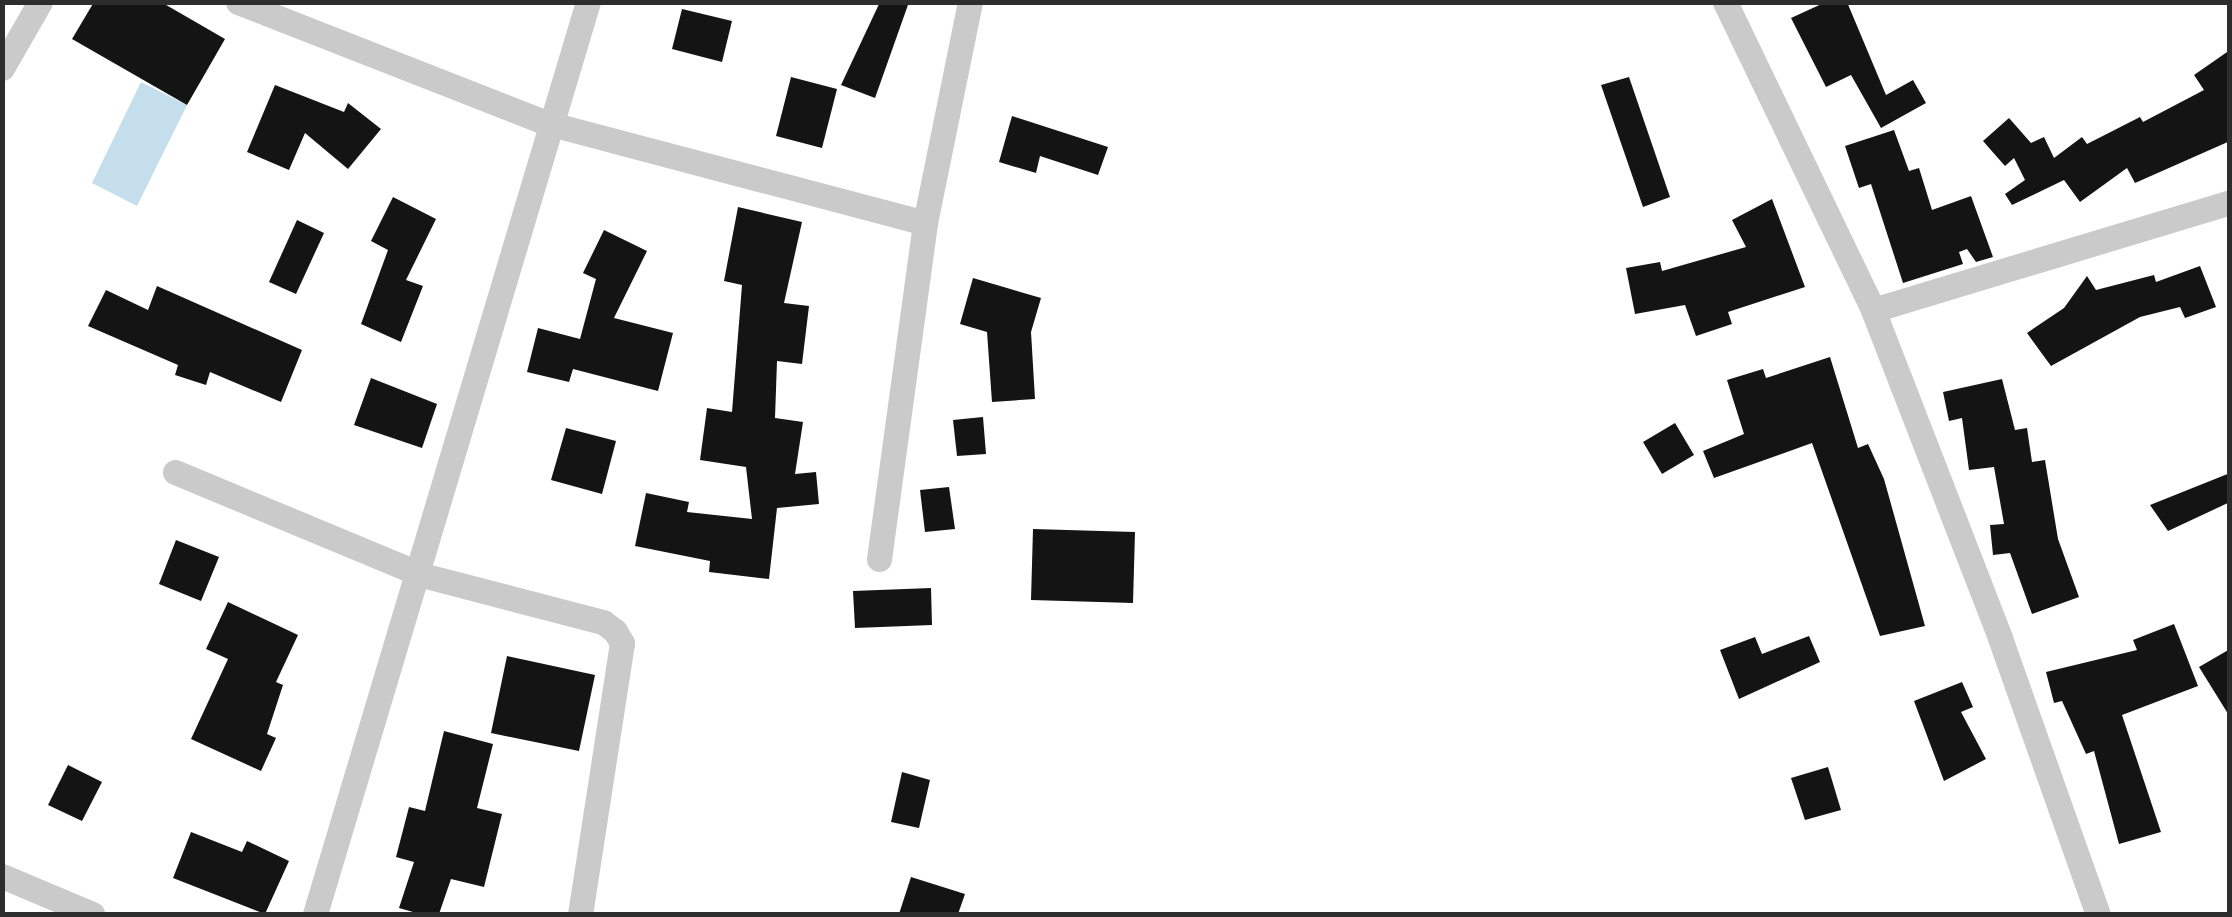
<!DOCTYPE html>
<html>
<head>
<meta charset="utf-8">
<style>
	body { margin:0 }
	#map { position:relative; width:2232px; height:917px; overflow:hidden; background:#fff; font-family:Arial,sans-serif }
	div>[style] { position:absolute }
	.water>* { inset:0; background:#c5deec }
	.building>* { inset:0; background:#141414 }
	.minor>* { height:25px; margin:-12.5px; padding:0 12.5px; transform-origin:12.5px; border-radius:12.5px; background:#cacaca }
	span { translate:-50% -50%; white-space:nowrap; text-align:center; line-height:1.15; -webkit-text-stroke:10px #fff; paint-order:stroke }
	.frame { position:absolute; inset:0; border:5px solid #2d2d2d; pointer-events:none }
</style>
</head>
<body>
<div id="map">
	<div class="water">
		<i style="clip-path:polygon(141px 82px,187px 105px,137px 206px,92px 183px)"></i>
	</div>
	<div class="building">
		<i style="clip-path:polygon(94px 2px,161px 2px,225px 39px,187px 105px,72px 39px)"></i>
		<i style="clip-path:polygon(880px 2px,909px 2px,875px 98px,841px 85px)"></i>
		<i style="clip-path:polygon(1826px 2px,1847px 2px,1886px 95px,1913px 80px,1926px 103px,1881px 128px,1851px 75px,1826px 87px,1791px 18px)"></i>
		<i style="clip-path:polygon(682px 9px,732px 21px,722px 62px,672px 49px)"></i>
		<i style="clip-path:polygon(2230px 50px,2230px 141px,2135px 183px,2127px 168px,2080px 202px,2064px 180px,2012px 205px,2005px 194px,2025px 180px,2014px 158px,2005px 166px,1983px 141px,2009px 118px,2031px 143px,2044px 137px,2054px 158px,2082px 137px,2087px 144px,2140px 117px,2143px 122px,2204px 90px,2194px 75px)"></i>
		<i style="clip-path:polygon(791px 77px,837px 89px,822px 148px,776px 136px)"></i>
		<i style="clip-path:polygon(1629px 77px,1670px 197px,1643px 207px,1601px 85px)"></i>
		<i style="clip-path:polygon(275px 85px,344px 112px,348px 103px,381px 129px,348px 169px,305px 133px,289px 170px,247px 152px)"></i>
		<i style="clip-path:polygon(1012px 116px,1108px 147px,1098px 175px,1040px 156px,1036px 173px,999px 162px)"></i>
		<i style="clip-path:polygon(1894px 130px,1909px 171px,1919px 168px,1932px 210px,1971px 196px,1993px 257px,1976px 262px,1967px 249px,1959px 252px,1963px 264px,1903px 283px,1871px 184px,1859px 188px,1845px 146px)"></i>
		<i style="clip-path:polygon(393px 197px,436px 219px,406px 280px,423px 286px,401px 342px,361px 324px,388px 250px,371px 241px)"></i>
		<i style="clip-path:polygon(1772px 199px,1805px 287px,1728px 312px,1732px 324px,1696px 336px,1685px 305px,1635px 314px,1626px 268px,1660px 262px,1662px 271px,1746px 247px,1732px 220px)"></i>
		<i style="clip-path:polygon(738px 207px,802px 222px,784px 303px,809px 306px,802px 364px,777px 361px,775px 418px,803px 422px,795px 474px,816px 472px,819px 504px,777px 508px,769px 579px,709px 572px,710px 561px,635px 546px,646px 493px,689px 502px,687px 512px,752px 519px,746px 467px,700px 460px,707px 408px,732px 412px,742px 285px,724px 281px)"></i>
		<i style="clip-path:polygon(297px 220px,324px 233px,296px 294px,269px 282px)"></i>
		<i style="clip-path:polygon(604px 230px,647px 251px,614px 318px,673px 333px,658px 391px,573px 369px,569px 382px,527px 372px,538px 328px,580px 339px,596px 279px,583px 273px)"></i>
		<i style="clip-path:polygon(2200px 266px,2216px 307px,2185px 318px,2180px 307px,2140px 317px,2051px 366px,2027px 333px,2064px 308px,2087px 276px,2096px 290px,2154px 275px,2156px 282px)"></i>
		<i style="clip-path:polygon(973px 278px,1041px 298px,1031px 332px,1035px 399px,992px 402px,987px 332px,960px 324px)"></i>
		<i style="clip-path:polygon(157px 286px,302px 350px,281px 402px,210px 372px,206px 385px,175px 375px,178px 365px,88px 326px,106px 290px,148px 310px)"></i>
		<i style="clip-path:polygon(1830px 357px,1858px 448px,1868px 444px,1884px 479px,1925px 626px,1880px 636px,1812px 443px,1714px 478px,1703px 451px,1744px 434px,1727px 380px,1763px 369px,1766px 378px)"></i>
		<i style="clip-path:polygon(371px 378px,437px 404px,422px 448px,354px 425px)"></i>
		<i style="clip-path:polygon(2002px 379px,2015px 430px,2027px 428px,2032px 462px,2045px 460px,2058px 539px,2079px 597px,2032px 614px,2010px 553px,1993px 555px,1990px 525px,2004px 524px,1994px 467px,1969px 470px,1962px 418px,1949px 421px,1943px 392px)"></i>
		<i style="clip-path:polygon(983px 417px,986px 454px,957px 456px,953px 420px)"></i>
		<i style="clip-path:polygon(1675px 423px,1694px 455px,1662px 474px,1643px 442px)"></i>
		<i style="clip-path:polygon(566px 428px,616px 441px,602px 494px,551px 480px)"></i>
		<i style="clip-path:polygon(2230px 473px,2230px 502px,2168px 531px,2150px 505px)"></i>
		<i style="clip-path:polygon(949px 487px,955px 529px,925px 532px,920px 490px)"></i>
		<i style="clip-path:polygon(1033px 529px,1135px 532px,1133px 603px,1031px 600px)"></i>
		<i style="clip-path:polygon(176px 540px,219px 557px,201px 601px,159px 584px)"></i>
		<i style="clip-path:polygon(931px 588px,932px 625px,855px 628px,853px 591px)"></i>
		<i style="clip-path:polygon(228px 602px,298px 635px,276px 682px,283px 685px,267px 734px,276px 738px,261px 771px,191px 739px,228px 659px,206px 649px)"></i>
		<i style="clip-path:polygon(2174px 624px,2198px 686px,2122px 715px,2161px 832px,2119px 844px,2094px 751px,2086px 754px,2062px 701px,2054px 703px,2046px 672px,2137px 650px,2133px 640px)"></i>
		<i style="clip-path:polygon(1809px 636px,1820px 662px,1739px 699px,1720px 650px,1755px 637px,1762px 654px)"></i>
		<i style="clip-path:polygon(2230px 649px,2230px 717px,2199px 667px)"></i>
		<i style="clip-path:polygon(507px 656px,595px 675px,579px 751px,491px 733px)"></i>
		<i style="clip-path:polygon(1962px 682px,1973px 707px,1961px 712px,1986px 759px,1944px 781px,1914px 701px)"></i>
		<i style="clip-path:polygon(444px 731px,493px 744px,477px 808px,502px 814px,484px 887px,451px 879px,439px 914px,420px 914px,399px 908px,414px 862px,396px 857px,409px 807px,425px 811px)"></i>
		<i style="clip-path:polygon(68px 765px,102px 782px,82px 821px,48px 805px)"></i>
		<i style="clip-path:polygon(1828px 767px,1841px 810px,1805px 820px,1791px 778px)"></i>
		<i style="clip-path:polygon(902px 772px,930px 780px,919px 828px,891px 822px)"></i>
		<i style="clip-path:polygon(191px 832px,242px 852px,247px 841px,289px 861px,265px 914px,173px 878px)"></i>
		<i style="clip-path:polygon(911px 877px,965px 894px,958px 914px,899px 914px)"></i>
	</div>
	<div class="minor">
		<i style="left:238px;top:2px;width:332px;rotate:21.4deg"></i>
		<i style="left:547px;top:123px;width:391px;rotate:14.8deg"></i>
		<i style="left:1725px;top:2px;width:342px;rotate:64.3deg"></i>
		<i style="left:1873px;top:310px;width:352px;rotate:68.8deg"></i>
		<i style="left:2000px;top:638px;width:293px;rotate:70.5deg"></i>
		<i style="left:2px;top:68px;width:76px;rotate:-60.1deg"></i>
		<i style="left:1873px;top:310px;width:373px;rotate:-16.8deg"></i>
		<i style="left:175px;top:472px;width:268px;rotate:22.6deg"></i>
		<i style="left:422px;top:575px;width:187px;rotate:14.6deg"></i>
		<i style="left:603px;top:622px;width:15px;rotate:37deg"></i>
		<i style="left:615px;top:631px;width:14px;rotate:60deg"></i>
		<i style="left:622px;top:643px;width:274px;rotate:98.8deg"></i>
		<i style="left:879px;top:559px;width:339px;rotate:-82.2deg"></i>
		<i style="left:925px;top:223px;width:226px;rotate:-78.5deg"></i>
		<i style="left:2px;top:876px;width:98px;rotate:22.9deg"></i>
		<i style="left:315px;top:914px;width:952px;rotate:-73.34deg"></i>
	</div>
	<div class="frame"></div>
</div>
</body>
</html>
